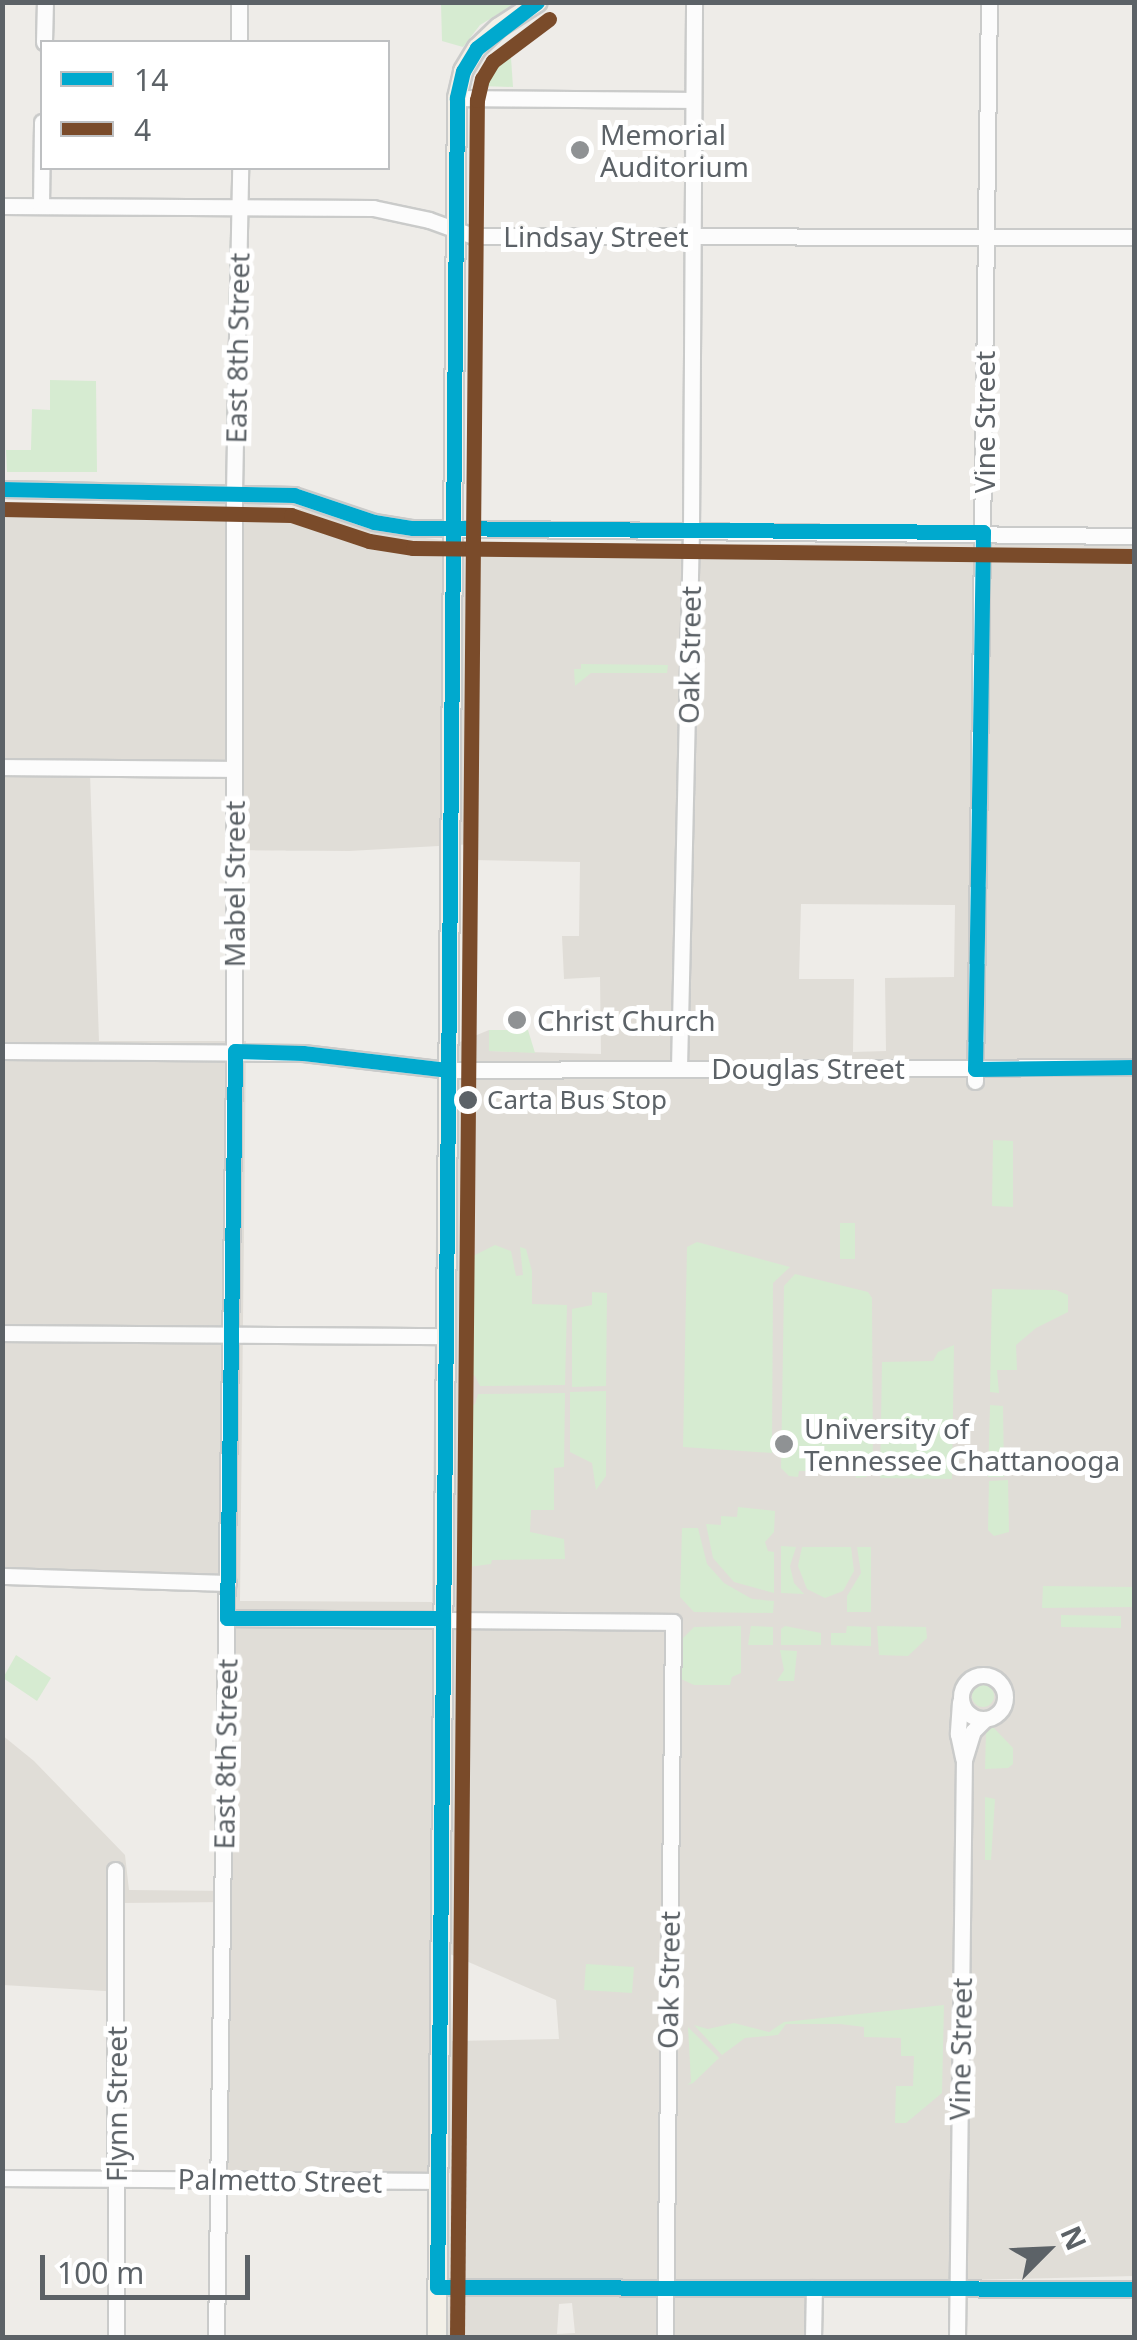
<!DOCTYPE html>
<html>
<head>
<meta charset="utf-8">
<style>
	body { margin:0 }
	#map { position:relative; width:1137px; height:2340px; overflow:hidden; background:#eeece8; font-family:"Noto Sans",sans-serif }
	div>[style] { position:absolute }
	.education>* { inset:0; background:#e0ddd7 }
	.green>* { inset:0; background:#d6ebd1 }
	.round { border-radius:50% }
	.roads { filter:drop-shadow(2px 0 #cacbca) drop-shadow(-2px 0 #cacbca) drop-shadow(0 2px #cacbca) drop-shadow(0 -2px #cacbca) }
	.minor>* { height:15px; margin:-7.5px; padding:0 7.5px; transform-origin:7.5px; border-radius:7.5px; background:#fcfcfc }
	.minor>.ring { margin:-7.5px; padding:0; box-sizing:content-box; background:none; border:15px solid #fcfcfc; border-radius:50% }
	.major>* { height:18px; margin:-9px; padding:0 9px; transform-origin:9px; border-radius:9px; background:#f3f0e8 }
	.bus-1>* { height:15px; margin:-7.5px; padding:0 7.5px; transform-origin:7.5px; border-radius:7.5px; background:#00a9ce }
	.bus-2>* { height:15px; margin:-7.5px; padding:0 7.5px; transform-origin:7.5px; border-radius:7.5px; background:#7a4b2a }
	.dots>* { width:28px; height:28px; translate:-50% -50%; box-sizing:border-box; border:5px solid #fff; border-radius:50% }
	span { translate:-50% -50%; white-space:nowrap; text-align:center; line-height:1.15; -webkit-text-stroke:10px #fff; paint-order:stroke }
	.bus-label { font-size:26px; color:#5c6267 }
	.left { translate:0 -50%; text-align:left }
	.poi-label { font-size:28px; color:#5c6267 }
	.street-label { font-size:28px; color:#5c6267 }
	.frame { position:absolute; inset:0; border:5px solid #5c6267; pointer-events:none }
	.legend { position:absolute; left:40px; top:40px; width:350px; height:130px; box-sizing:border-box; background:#fff; border:2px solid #bec0c2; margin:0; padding:12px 18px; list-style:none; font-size:30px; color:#5c6267 }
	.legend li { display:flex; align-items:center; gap:20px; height:50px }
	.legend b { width:50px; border:2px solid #bec0c2 }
	.north { position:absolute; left:997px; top:2200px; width:100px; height:100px; -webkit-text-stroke:8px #fff; paint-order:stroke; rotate:66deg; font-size:28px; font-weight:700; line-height:40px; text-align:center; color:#5c6267 }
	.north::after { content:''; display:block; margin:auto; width:35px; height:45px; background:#5c6267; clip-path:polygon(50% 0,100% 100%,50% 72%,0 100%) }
	.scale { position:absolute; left:40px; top:2255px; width:210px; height:45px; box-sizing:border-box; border:5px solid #5c6267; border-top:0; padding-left:12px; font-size:30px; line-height:35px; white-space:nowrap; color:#5c6267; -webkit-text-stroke:8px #fff; paint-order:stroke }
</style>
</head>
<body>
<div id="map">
	<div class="education">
		<i style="clip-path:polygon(evenodd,217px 501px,302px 509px,390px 534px,443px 540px,685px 546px,972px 541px,1134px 546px,1134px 2276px,807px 2284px,807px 2337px,448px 2337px,450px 2173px,227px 2172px,228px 1902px,121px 1903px,121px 1992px,3px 1985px,2px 1735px,34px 1761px,125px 1855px,129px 1890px,231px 1891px,234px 1574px,3px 1569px,3px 504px,217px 501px,90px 773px,225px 777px,228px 850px,349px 851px,474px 844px,474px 860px,580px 862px,579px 936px,562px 936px,564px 979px,600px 977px,601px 1054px,489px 1051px,489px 1030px,438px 1051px,432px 1602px,240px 1601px,246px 1041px,99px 1041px,90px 773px,217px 501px,801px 904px,955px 905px,954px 977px,885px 978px,886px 1051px,853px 1052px,854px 979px,799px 979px,801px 904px,217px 501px,450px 1954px,556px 2000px,559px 2039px,452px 2041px,450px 1954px,217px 501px,572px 2303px,575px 2333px,557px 2334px,559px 2304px,572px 2303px)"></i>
	</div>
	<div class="green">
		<i style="clip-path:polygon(441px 3px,441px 2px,516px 3px,480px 25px,463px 47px,442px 41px)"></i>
		<i style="clip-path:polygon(490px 57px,511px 58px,513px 87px,481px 86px,479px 76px)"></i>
		<i style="clip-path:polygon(50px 380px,96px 381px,97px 472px,7px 472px,6px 450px,31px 450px,32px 409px,50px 410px)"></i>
		<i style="clip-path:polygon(581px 664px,668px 665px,667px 673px,591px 673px,575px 686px,574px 669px,581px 669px)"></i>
		<i style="clip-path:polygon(489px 1030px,528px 1030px,535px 1053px,489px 1051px)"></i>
		<i style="clip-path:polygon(993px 1140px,1013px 1141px,1013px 1207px,992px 1206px)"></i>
		<i style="clip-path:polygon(840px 1223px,855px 1223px,855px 1259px,840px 1259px)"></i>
		<i style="clip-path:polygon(697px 1242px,790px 1267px,773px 1283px,772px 1453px,683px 1447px,687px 1247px)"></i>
		<i style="clip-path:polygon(495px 1245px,511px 1251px,516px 1276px,523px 1275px,520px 1247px,526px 1249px,532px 1271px,532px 1304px,567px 1305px,565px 1385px,480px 1386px,475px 1376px,466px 1371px,469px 1258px)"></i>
		<i style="clip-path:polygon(795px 1274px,868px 1292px,872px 1298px,873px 1470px,866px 1477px,856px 1478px,855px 1472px,799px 1471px,798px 1477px,789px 1476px,781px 1468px,784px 1286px)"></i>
		<i style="clip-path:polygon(992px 1289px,1056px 1290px,1068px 1295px,1068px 1312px,1036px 1328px,1016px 1345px,1017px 1370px,997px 1370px,999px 1393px,990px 1392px)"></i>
		<i style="clip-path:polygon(592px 1292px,607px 1293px,606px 1386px,572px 1387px,572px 1309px,592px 1305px)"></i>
		<i style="clip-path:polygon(954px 1345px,952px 1479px,880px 1478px,882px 1362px,933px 1361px,938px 1352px)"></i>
		<i style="clip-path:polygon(606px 1391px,606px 1476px,596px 1490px,592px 1463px,570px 1452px,570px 1392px)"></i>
		<i style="clip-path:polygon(565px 1393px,564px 1467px,554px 1468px,554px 1510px,531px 1510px,530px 1532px,564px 1539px,565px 1559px,492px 1560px,491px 1564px,468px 1567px,466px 1408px,475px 1404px,478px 1394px)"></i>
		<i style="clip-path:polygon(990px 1405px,1003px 1406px,1004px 1477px,988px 1477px)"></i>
		<i style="clip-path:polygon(1008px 1480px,1009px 1532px,994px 1536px,988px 1530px,989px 1481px)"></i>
		<i style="clip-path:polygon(738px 1507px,775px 1511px,774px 1532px,765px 1542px,768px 1551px,774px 1552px,774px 1593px,734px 1582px,713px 1558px,706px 1524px,721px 1525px,721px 1516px,737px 1517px)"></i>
		<i style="clip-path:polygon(682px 1528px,698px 1528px,707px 1564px,724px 1583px,752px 1599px,774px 1601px,773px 1613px,694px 1612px,680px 1597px)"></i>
		<i style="clip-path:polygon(781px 1546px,796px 1547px,790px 1566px,794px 1583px,804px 1594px,781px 1593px)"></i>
		<i style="clip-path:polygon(802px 1547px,851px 1547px,854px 1571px,843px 1591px,825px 1598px,807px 1589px,798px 1566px)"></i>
		<i style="clip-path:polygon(857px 1547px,871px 1547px,871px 1612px,847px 1612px,847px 1596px,861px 1573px)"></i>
		<i style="clip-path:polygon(1043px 1586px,1134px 1587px,1134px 1607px,1042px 1608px)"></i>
		<i style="clip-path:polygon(1061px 1615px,1121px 1616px,1121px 1628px,1061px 1627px)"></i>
		<i style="clip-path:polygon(741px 1626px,741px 1673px,732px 1677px,730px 1685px,694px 1685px,681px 1679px,680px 1641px,694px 1627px)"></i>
		<i style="clip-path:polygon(751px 1626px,773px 1627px,773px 1645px,748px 1645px)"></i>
		<i style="clip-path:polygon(785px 1626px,821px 1633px,821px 1645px,781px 1645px,781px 1629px)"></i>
		<i style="clip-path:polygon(847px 1626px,871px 1627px,871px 1646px,831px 1645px,831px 1633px,846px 1633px)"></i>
		<i style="clip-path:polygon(877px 1626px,926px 1627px,927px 1638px,908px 1656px,879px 1655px)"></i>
		<i style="clip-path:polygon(780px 1650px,797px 1651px,794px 1681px,777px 1681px,784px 1670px)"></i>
		<i style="clip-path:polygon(16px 1655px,51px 1678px,37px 1701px,3px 1678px)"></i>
		<i class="round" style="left:972px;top:1685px;width:22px;height:22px"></i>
		<i style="clip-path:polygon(993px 1727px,1013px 1748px,1013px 1764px,1008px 1768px,985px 1769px,986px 1731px)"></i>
		<i style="clip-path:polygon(985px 1797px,995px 1799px,991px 1860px,985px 1860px)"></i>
		<i style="clip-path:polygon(586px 1964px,634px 1967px,632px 1993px,584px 1990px)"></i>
		<i style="clip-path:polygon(944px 2005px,942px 2093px,906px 2123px,895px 2123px,896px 2086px,913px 2086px,914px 2056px,901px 2056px,901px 2038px,864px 2037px,864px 2027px,840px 2024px,786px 2024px,778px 2035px,745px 2038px,722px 2055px,694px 2025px,708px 2029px,734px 2023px,769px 2032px,784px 2022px)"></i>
		<i style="clip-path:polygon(688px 2027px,719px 2058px,693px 2083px,687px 2085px,691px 2082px)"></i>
	</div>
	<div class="roads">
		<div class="minor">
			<i style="left:239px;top:2px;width:40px;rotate:90deg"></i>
			<i style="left:44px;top:42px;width:40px;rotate:-88.6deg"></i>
			<i style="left:457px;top:98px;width:235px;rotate:0.5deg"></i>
			<i style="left:2px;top:206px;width:371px;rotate:0.3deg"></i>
			<i style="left:373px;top:208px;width:57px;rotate:12.1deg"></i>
			<i style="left:429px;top:220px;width:47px;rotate:20deg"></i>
			<i style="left:473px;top:236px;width:661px;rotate:0.09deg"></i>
			<i style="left:41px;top:206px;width:84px;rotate:-89.3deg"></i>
			<i style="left:2px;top:489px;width:292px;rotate:1.2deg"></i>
			<i style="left:294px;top:495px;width:84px;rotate:18.6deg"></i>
			<i style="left:374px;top:522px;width:39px;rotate:9deg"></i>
			<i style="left:413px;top:528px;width:721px;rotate:0.64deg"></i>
			<i style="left:2px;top:767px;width:232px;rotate:0.5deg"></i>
			<i style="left:2px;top:1051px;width:301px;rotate:0.4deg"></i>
			<i style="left:303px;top:1053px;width:145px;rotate:6.7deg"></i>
			<i style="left:447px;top:1070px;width:687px;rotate:-0.25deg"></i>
			<i style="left:679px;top:1068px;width:538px;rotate:-88.72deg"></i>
			<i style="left:691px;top:530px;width:528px;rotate:-89.67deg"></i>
			<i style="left:975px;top:1081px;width:1079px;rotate:-89.26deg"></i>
			<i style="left:2px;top:1333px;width:443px;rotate:0.4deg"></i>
			<i style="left:2px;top:1576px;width:226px;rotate:1.8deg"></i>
			<i style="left:227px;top:1618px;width:446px;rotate:0.5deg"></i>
			<i style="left:673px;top:1622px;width:716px;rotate:90.64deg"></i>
			<i class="ring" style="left:961px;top:1675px;width:29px;height:29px"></i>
			<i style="left:960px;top:1702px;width:32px;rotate:94deg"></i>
			<i style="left:958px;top:1734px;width:25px;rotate:78deg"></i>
			<i style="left:115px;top:1870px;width:468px;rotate:89.9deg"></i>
			<i style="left:2px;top:2178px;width:436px;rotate:0.4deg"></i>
			<i style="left:437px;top:2287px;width:697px;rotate:0.16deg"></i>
			<i style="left:216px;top:2338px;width:1276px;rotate:-89.19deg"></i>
			<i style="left:234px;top:1062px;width:570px;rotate:-90deg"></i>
			<i style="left:234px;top:492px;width:324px;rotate:-88.9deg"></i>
			<i style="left:813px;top:2338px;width:50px;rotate:-88.9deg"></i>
			<i style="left:957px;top:2338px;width:578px;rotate:-89.31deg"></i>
			<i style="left:964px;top:1760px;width:30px;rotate:-73deg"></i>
			<i style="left:973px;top:1731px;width:17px;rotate:-45deg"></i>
		</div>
		<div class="major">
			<i style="left:437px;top:2338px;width:2240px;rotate:-89.49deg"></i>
			<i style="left:457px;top:98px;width:28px;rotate:-77deg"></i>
			<i style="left:463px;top:71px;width:27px;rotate:-59deg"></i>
			<i style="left:477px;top:48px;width:30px;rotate:-44deg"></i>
			<i style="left:499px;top:27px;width:46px;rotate:-32.7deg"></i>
		</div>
	</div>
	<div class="bus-1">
		<i style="left:537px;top:2px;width:76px;rotate:142.5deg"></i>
		<i style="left:477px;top:48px;width:27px;rotate:121deg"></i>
		<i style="left:463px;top:71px;width:28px;rotate:103deg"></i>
		<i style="left:457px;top:98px;width:2189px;rotate:90.52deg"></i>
		<i style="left:437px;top:2287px;width:697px;rotate:0.16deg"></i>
		<i style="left:2px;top:489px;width:292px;rotate:1.2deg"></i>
		<i style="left:294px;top:495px;width:84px;rotate:18.6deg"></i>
		<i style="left:374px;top:522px;width:39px;rotate:9deg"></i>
		<i style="left:413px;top:528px;width:570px;rotate:0.4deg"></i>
		<i style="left:983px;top:532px;width:537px;rotate:90.85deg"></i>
		<i style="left:975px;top:1069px;width:159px;rotate:-0.7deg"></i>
		<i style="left:442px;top:1618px;width:215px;rotate:180deg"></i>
		<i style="left:227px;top:1618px;width:567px;rotate:-89.19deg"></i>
		<i style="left:235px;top:1051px;width:68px;rotate:1.7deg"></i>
		<i style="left:303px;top:1053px;width:145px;rotate:6.7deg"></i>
	</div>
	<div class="bus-2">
		<i style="left:2px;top:509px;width:289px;rotate:1.2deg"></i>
		<i style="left:291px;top:515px;width:82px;rotate:18.4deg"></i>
		<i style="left:369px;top:541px;width:45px;rotate:9deg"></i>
		<i style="left:413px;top:548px;width:721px;rotate:0.64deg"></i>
		<i style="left:457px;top:2338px;width:2238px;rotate:-89.49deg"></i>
		<i style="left:477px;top:100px;width:22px;rotate:-77deg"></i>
		<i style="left:482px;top:79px;width:21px;rotate:-59deg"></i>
		<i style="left:493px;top:61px;width:70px;rotate:-36.9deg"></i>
	</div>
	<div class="dots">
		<i style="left:580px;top:150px;background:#8f9294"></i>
		<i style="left:517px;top:1020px;background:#8f9294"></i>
		<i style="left:468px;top:1100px;background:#5c6267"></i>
		<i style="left:784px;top:1444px;background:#8f9294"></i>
	</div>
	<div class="bus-label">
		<span class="left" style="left:487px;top:1100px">Carta Bus Stop</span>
	</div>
	<div class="poi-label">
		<span class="left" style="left:600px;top:150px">Memorial<br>Auditorium</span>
		<span class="left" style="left:537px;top:1020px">Christ Church</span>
		<span class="left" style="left:804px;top:1444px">University of<br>Tennessee Chattanooga</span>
	</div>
	<div class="street-label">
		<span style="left:596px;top:236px">Lindsay Street</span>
		<span style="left:237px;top:348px;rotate:-89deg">East 8th Street</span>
		<span style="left:984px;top:422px;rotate:-90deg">Vine Street</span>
		<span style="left:689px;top:655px;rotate:-89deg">Oak Street</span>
		<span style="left:234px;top:884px;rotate:-90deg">Mabel Street</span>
		<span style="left:808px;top:1068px">Douglas Street</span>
		<span style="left:225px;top:1754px;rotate:-89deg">East 8th Street</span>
		<span style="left:668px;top:1980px;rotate:-89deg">Oak Street</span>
		<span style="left:960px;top:2049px;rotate:-89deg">Vine Street</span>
		<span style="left:116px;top:2104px;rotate:-90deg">Flynn Street</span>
		<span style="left:280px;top:2180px;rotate:1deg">Palmetto Street</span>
	</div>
	<div class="frame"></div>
	<ul class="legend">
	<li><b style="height:12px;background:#00a9ce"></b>14</li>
	<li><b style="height:12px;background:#7a4b2a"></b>4</li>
	</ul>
	<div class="north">N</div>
	<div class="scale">100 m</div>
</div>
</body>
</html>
